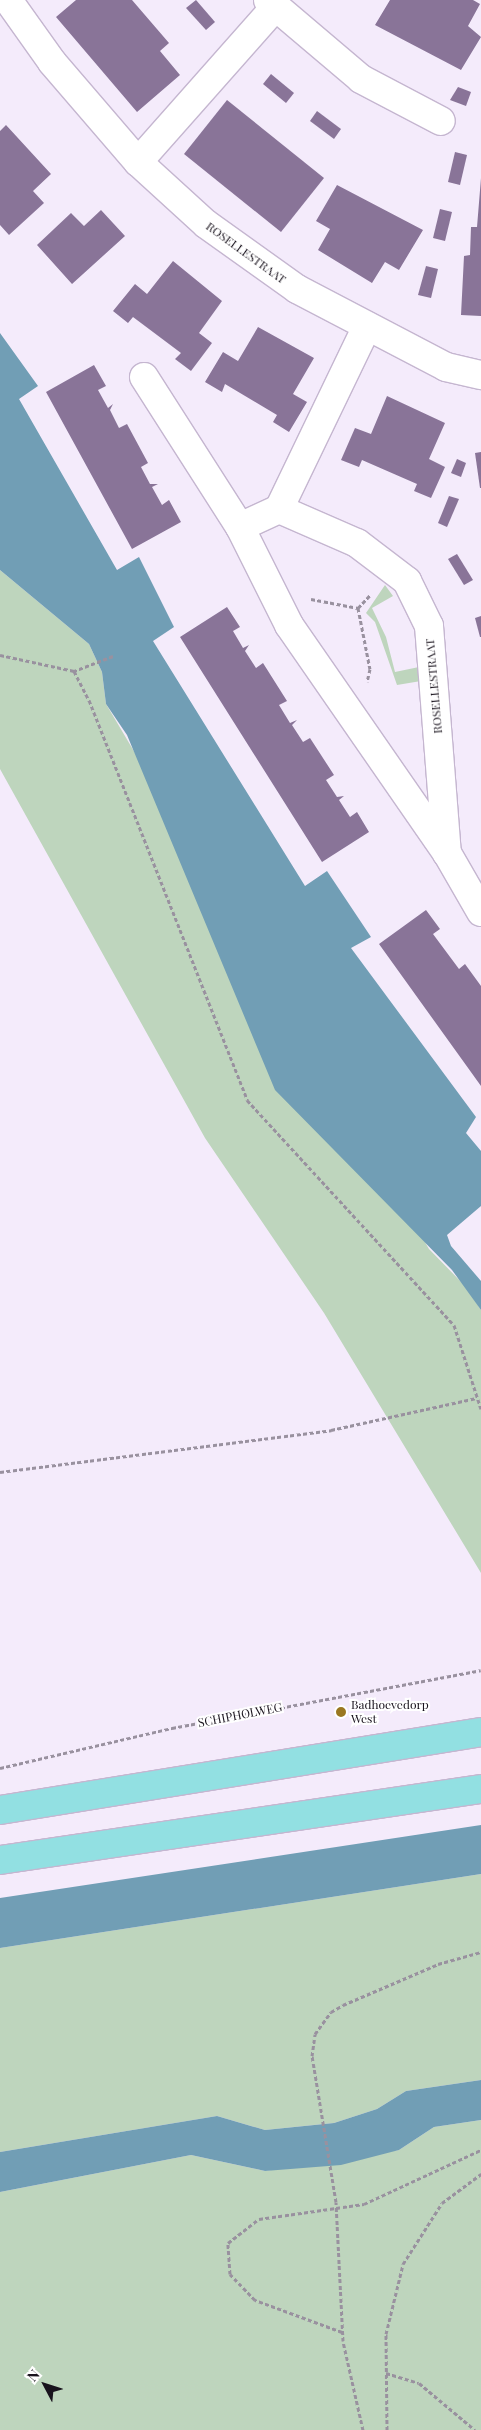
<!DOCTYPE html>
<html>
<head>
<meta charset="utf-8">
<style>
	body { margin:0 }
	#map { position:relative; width:481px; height:2430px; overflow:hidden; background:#f4ebfb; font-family:"Playfair Display",serif }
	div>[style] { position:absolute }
	.green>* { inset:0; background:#bed5bd }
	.water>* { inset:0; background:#719eb5 }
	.building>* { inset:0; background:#897498 }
	.path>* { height:3px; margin-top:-1.5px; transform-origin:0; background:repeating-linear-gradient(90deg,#99919f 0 4px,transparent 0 6.5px) }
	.roads { filter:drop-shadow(1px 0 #c5b6d0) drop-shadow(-1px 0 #c5b6d0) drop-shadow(0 1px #c5b6d0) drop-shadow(0 -1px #c5b6d0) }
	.minor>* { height:28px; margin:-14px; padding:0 14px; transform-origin:14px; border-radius:14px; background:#fff }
	.major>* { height:28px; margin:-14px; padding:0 14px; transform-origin:14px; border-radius:14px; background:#92e0e2 }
	.dots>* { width:14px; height:14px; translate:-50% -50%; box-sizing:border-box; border:2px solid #fff; border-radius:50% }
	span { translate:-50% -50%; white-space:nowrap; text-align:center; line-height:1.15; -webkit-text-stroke:4px #fff; paint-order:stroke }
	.street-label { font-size:12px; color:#19131d }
	.poi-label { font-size:12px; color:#19131d }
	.left { translate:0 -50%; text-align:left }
	.north { position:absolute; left:20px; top:2360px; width:50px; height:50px; -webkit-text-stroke:4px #fff; paint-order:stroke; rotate:310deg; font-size:14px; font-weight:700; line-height:20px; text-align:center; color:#19131d }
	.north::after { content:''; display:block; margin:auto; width:18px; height:22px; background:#19131d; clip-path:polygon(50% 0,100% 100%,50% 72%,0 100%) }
</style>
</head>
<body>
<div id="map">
	<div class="green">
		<i style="clip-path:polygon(0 570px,89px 644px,102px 672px,106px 704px,429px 1249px,467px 1288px,481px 1310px,481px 1573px,324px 1313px,205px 1138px,0 769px)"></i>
		<i style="clip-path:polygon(385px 585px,393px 596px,372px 608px,386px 637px,395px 672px,419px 667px,421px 681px,397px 685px,375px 622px,366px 613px)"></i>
		<i style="clip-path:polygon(481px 1874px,481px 2080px,406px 2091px,377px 2109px,334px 2123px,265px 2130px,217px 2116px,0 2152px,0 1948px)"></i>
		<i style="clip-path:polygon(481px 2120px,481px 2430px,0 2430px,0 2192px,191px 2155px,265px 2171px,399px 2150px,434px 2127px)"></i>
	</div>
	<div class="water">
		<i style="clip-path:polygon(0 333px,38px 386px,19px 399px,117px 570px,139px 557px,174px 627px,153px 641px,305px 886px,327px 871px,371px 937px,351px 948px,476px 1117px,466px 1133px,481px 1151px,481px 1206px,447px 1235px,451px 1246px,481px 1281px,481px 1310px,452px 1270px,275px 1090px,127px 735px,106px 704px,102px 672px,89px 644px,0 570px)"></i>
		<i style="clip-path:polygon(481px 1825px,481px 1874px,0 1948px,0 1898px)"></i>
		<i style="clip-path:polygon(481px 2080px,481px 2120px,434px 2127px,399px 2150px,341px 2165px,265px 2171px,191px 2155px,0 2192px,0 2152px,217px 2116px,265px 2130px,334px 2123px,377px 2109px,406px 2091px)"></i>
	</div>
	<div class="building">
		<i style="clip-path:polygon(76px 0,132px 0,169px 43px,160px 51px,180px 75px,137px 112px,56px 17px)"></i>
		<i style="clip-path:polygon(196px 0,215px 22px,206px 30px,186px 8px)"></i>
		<i style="clip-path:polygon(390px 0,473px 0,480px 4px,468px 26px,481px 37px,461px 70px,375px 25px)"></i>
		<i style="clip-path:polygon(271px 74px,294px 93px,286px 103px,263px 84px)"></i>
		<i style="clip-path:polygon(458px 87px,471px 92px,466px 106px,450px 100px)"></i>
		<i style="clip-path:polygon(227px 100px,324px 178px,281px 232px,184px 154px)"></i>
		<i style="clip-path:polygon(317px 111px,341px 129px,334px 139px,310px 121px)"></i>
		<i style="clip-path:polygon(6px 125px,51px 174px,33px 191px,44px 203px,9px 235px,0 225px,0 131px)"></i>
		<i style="clip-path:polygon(455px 152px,467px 155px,460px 185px,448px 182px)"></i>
		<i style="clip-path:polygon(481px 178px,481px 316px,461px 315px,464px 256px,470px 255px,471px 227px,477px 227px)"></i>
		<i style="clip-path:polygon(337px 185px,423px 230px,399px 270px,385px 262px,372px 283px,318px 250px,330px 229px,316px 221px)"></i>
		<i style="clip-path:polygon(440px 209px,452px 212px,445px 241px,433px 238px)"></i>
		<i style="clip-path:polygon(101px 210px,125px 236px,72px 284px,37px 245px,71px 213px,84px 226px)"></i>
		<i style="clip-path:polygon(173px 261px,222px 301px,199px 333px,212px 343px,191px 371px,175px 359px,181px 353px,133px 317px,128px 323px,113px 311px,135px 284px,147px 294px)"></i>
		<i style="clip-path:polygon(426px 266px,438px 269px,431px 298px,418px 295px)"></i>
		<i style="clip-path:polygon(258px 327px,314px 358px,293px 394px,307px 402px,289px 432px,273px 422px,277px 415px,225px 384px,222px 392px,205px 382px,223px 352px,238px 361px)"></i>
		<i style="clip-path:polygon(94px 365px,106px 386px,98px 390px,108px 408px,113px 404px,110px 410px,119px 428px,127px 424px,148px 463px,141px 467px,150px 484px,158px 484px,152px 487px,162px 505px,169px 500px,181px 522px,132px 549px,46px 392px)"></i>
		<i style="clip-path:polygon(387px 396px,445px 423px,429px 459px,445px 467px,431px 498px,414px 491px,417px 484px,362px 460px,359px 467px,341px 460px,355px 428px,371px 434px)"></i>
		<i style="clip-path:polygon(481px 452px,481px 488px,480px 488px,475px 453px)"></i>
		<i style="clip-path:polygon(457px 459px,466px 463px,461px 477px,451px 473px)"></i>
		<i style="clip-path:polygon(449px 496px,459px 499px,447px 527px,438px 523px)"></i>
		<i style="clip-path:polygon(457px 554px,473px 580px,464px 585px,448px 559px)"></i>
		<i style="clip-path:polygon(227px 607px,240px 627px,233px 631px,243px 648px,249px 645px,245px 651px,256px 668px,263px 663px,287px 701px,279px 705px,290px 723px,297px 720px,292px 725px,303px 742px,310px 738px,334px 775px,326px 780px,337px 797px,344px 796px,339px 800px,350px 817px,357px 812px,369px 832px,322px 862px,180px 637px)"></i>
		<i style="clip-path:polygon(481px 616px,481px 637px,480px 637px,475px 618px)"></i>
		<i style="clip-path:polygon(426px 910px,440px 929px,433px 934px,459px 969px,465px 964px,481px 986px,481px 1086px,379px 944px)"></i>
	</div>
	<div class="path">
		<i style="left:311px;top:599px;width:48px;rotate:10.8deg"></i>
		<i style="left:358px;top:608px;width:62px;rotate:78.9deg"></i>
		<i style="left:370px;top:669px;width:13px;rotate:103deg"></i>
		<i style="left:358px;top:608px;width:19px;rotate:-47deg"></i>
		<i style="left:0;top:655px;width:76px;rotate:12.2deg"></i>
		<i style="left:113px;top:656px;width:42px;rotate:159deg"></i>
		<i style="left:74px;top:671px;width:33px;rotate:63deg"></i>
		<i style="left:89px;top:700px;width:430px;rotate:68.4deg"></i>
		<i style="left:247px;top:1100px;width:306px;rotate:47.4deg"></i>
		<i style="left:454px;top:1325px;width:88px;rotate:72.2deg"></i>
		<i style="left:0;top:1472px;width:334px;rotate:-7.2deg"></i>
		<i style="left:331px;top:1430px;width:149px;rotate:-12.4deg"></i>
		<i style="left:0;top:1768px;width:177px;rotate:-13.1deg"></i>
		<i style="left:172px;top:1728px;width:314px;rotate:-10.6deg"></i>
		<i style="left:342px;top:2332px;width:93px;rotate:-159.8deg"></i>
		<i style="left:255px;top:2300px;width:36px;rotate:-134deg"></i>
		<i style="left:230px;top:2274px;width:31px;rotate:-94deg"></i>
		<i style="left:228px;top:2243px;width:39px;rotate:-38deg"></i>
		<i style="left:259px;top:2219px;width:106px;rotate:-8.1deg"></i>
		<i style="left:364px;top:2204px;width:129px;rotate:-24.8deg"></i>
		<i style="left:386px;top:2373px;width:34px;rotate:17deg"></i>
		<i style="left:419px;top:2383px;width:73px;rotate:40deg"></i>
		<i style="left:363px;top:2430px;width:91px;rotate:-102.7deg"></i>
		<i style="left:343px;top:2341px;width:139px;rotate:-92.9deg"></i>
		<i style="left:336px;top:2202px;width:148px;rotate:-99.3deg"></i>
		<i style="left:312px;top:2056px;width:22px;rotate:-82deg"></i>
		<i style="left:315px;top:2034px;width:27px;rotate:-54deg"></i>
		<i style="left:331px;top:2012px;width:14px;rotate:-30deg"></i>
		<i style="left:343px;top:2005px;width:103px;rotate:-23.3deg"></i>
		<i style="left:438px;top:1964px;width:45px;rotate:-15.6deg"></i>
		<i style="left:387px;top:2430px;width:96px;rotate:-90.6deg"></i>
		<i style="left:386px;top:2334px;width:72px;rotate:-76.3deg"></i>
		<i style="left:403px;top:2264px;width:72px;rotate:-57.4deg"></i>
		<i style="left:442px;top:2203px;width:49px;rotate:-36.6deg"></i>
	</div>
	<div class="roads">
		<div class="minor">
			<i style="left:8px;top:0;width:76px;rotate:54.6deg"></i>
			<i style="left:52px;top:62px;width:132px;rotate:49.3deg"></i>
			<i style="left:138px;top:162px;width:92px;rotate:42.4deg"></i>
			<i style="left:206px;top:224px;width:112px;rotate:35.5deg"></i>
			<i style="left:297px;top:289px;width:168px;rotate:27.6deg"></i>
			<i style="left:446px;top:367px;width:36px;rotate:13deg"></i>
			<i style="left:268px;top:0;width:122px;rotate:40.3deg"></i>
			<i style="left:361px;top:79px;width:90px;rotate:27.7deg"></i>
			<i style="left:138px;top:162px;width:207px;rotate:-48.5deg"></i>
			<i style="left:144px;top:377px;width:178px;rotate:57.4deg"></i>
			<i style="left:240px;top:527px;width:43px;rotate:-24.8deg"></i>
			<i style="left:279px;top:509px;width:85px;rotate:23.6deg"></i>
			<i style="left:357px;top:543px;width:63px;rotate:37.2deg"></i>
			<i style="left:407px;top:581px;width:50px;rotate:63.9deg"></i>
			<i style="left:429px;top:626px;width:228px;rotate:85.5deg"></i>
			<i style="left:447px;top:853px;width:68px;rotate:60deg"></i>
			<i style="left:279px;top:509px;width:203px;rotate:-64.3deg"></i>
			<i style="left:240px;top:527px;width:110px;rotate:63.4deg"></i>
			<i style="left:289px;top:625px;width:277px;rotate:55.3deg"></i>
		</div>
		<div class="major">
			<i style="left:0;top:1810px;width:487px;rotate:-9.2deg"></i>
			<i style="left:0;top:1860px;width:486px;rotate:-8.4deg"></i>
		</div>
	</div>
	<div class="dots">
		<i style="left:341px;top:1712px;background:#9a7721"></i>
	</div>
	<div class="street-label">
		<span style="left:246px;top:253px;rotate:36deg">ROSELLESTRAAT</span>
		<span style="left:434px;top:686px;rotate:-95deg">ROSELLESTRAAT</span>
		<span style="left:240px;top:1715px;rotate:-11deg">SCHIPHOLWEG</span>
	</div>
	<div class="poi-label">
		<span class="left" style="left:351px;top:1712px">Badhoevedorp<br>West</span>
	</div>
	<div class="north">N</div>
</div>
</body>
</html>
